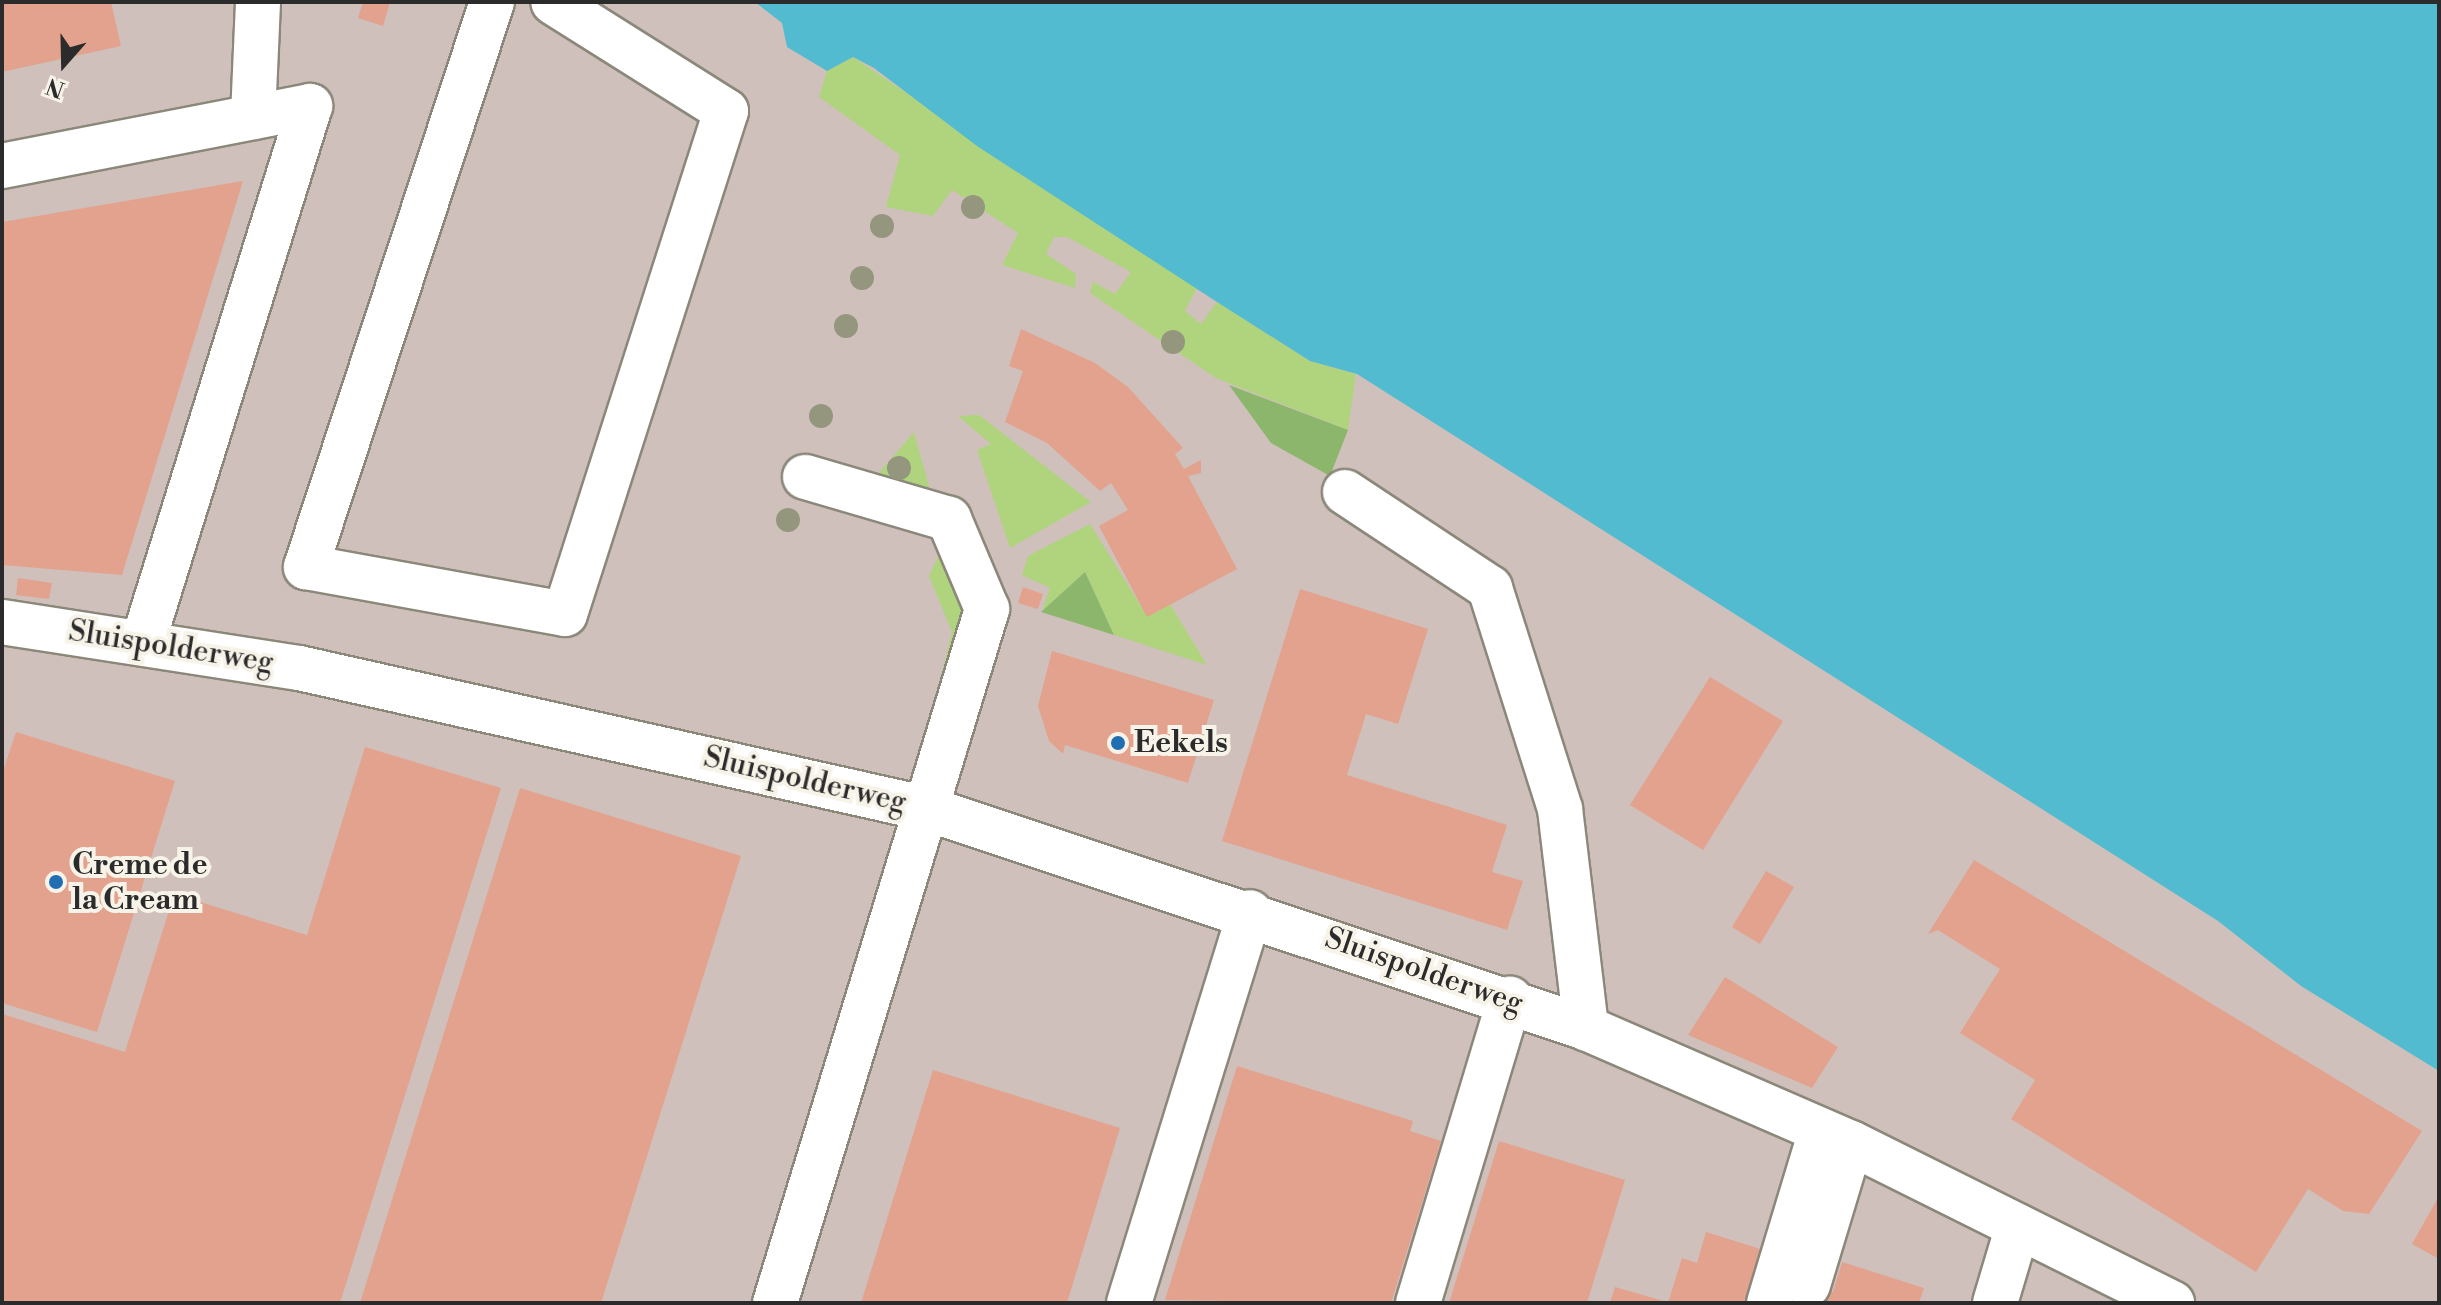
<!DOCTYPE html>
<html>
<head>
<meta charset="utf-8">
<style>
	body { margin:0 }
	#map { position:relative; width:2441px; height:1305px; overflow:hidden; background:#ebe5c9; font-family:"Libre Bodoni",serif }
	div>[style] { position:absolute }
	.industrial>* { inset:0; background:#cfc0bb }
	.green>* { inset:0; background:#b0d47d }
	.forest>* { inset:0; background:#8cb66c }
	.water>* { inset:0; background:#53bbd0 }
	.building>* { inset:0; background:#e2a28d }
	.roads { filter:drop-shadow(2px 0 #8b887a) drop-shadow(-2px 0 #8b887a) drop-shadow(0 2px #8b887a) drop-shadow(0 -2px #8b887a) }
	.minor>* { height:44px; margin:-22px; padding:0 22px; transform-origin:22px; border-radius:22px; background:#fff }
	.trees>* { width:24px; height:24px; margin:-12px; border-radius:50%; background:#94967e }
	.dots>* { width:22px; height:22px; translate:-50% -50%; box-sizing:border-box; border:4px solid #f7f3e8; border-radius:50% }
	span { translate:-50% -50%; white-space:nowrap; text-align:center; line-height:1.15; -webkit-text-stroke:8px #f7f3e8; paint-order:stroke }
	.street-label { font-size:30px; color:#2b2b2b }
	.poi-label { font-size:30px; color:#2b2b2b; font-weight:700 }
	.left { translate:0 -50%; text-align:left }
	.frame { position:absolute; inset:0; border:4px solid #2b2b2b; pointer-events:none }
	.north { position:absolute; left:24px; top:24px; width:80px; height:80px; -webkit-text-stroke:6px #f7f3e8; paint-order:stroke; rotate:200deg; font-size:22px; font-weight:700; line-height:32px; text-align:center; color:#2b2b2b }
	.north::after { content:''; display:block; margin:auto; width:28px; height:36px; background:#2b2b2b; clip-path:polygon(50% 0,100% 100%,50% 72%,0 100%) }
</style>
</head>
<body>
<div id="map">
	<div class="industrial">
		<i style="clip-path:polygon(2px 2px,1459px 2px,2439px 584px,2439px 1303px,2px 1303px)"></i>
	</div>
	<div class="green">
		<i style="clip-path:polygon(853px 57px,1197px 288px,1185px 311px,1201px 324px,1217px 302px,1310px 361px,1356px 374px,1348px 430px,1216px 378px,1090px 293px,1093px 282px,1115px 294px,1131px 272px,1067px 237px,1054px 237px,1046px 254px,1076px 274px,1075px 288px,1002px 265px,1018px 233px,952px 190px,933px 216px,886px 207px,900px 155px,819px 97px,827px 71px)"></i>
		<i style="clip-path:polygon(979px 415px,1091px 502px,1010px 548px,977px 450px,991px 444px,958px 416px)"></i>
		<i style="clip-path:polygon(914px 432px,931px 494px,878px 474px)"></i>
		<i style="clip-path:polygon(1090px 524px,1146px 614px,1170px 604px,1207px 665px,1114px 635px,1085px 572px,1042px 611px,1050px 588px,1022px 575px,1028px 556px)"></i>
		<i style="clip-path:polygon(946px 540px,967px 605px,931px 717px,952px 632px,929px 576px)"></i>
	</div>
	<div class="forest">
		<i style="clip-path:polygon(1229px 385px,1348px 430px,1330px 476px,1271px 443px)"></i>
		<i style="clip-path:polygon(1085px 572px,1114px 635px,1041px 612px)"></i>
	</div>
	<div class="water">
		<i style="clip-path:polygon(755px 2px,2439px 2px,2439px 1071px,2301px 986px,2218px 921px,1357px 374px,1310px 361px,1217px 302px,977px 146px,874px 68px,853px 57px,827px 71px,787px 47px,782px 23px)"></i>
	</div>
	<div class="building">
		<i style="clip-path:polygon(2px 2px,111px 2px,121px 46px,2px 72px)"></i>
		<i style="clip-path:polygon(363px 2px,390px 2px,383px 26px,358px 18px)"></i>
		<i style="clip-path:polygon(243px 181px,122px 575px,2px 565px,2px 222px)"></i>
		<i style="clip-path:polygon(1021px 329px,1095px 363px,1128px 387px,1183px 448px,1175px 454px,1184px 469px,1201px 460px,1201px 473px,1188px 476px,1237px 569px,1147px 617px,1099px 526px,1128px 510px,1111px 483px,1100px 491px,1047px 443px,1005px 422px,1023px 371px,1009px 366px)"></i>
		<i style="clip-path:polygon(18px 578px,52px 583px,49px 599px,16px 595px)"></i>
		<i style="clip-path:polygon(1023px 587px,1043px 594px,1038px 609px,1018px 603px)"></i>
		<i style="clip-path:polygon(1300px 589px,1428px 629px,1398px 724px,1366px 714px,1347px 775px,1507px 825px,1492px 872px,1523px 881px,1507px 930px,1222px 841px)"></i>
		<i style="clip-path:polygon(1052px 651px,1214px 700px,1188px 783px,1065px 745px,1063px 754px,1049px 741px,1038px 706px)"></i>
		<i style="clip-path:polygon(1710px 677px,1783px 721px,1703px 850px,1630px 805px)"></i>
		<i style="clip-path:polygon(16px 732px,175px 781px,97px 1032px,2px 1003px,2px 774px)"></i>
		<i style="clip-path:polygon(365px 747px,501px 788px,340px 1303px,2px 1303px,2px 1014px,125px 1052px,174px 894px,307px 935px)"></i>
		<i style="clip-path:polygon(520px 788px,741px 856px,601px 1303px,360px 1303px)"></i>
		<i style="clip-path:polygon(1974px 860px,2422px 1131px,2369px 1214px,2343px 1211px,2308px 1189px,2256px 1272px,2011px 1119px,2035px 1080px,1960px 1033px,2000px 969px,1938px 930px,1928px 934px)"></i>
		<i style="clip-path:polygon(1766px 871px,1794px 887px,1760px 944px,1732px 927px)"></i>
		<i style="clip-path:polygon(1725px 977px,1838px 1047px,1812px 1088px,1688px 1035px)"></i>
		<i style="clip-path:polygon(1237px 1066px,1413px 1121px,1410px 1131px,1441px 1141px,1391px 1303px,1165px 1300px)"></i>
		<i style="clip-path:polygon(933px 1070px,1120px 1128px,1067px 1303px,861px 1303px)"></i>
		<i style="clip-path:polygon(1499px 1141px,1625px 1180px,1587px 1303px,1449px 1303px)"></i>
		<i style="clip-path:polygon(2439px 1196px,2439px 1259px,2412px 1244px)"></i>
		<i style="clip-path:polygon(1706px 1232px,1770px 1252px,1754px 1303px,1668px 1303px,1682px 1258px,1697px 1263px)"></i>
		<i style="clip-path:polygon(1842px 1262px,1924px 1288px,1919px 1303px,1784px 1303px,1808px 1285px,1833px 1292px)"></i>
		<i style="clip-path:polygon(1615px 1287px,1667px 1302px,1666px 1303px,1610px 1303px)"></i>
	</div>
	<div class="roads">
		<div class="minor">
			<i style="left:492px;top:2px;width:595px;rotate:108.22deg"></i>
			<i style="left:306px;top:567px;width:263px;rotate:10.3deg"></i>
			<i style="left:565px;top:614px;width:528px;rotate:-72.25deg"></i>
			<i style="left:726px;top:111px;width:204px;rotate:-147.8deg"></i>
			<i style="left:253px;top:117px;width:115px;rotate:-87.5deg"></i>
			<i style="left:2px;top:166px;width:314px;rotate:-11deg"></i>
			<i style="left:310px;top:106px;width:558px;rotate:107.3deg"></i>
			<i style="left:1345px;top:492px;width:174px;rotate:33.5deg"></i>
			<i style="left:1490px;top:588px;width:232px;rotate:72.4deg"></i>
			<i style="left:1560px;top:809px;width:221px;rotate:83.2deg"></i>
			<i style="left:2px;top:622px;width:301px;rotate:8.8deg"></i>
			<i style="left:299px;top:668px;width:645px;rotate:12.63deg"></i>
			<i style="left:928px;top:809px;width:693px;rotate:18.41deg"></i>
			<i style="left:1586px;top:1028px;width:289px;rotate:23.5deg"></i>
			<i style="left:1851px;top:1143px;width:359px;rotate:26.5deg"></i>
			<i style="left:1808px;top:1285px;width:148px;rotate:-73.2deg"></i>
			<i style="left:775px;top:1303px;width:726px;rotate:-73.01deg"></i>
			<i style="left:987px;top:609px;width:98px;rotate:-112.9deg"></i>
			<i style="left:949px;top:519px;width:150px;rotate:-163.7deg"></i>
			<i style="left:1129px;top:1303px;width:409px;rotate:-72.8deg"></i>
			<i style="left:1418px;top:1303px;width:318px;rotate:-73.2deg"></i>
			<i style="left:1769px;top:1303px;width:180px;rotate:-73.2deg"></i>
			<i style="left:1995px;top:1303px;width:80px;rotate:-73.4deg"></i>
		</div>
	</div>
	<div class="trees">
		<i style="left:973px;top:207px"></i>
		<i style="left:882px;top:226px"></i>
		<i style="left:862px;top:278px"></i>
		<i style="left:846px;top:326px"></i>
		<i style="left:1173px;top:342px"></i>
		<i style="left:821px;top:416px"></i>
		<i style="left:899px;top:468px"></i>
		<i style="left:788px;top:520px"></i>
	</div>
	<div class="dots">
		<i style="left:1118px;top:743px;background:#1f6fb2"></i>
		<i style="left:56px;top:882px;background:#1f6fb2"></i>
	</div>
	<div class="street-label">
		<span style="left:171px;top:647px;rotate:9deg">Sluispolderweg</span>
		<span style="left:805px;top:780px;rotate:13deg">Sluispolderweg</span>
		<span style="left:1424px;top:971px;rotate:19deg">Sluispolderweg</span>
	</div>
	<div class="poi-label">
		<span class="left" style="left:1134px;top:743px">Eekels</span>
		<span class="left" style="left:72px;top:882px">Creme de<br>la Cream</span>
	</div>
	<div class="frame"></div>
	<div class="north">N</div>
</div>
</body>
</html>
